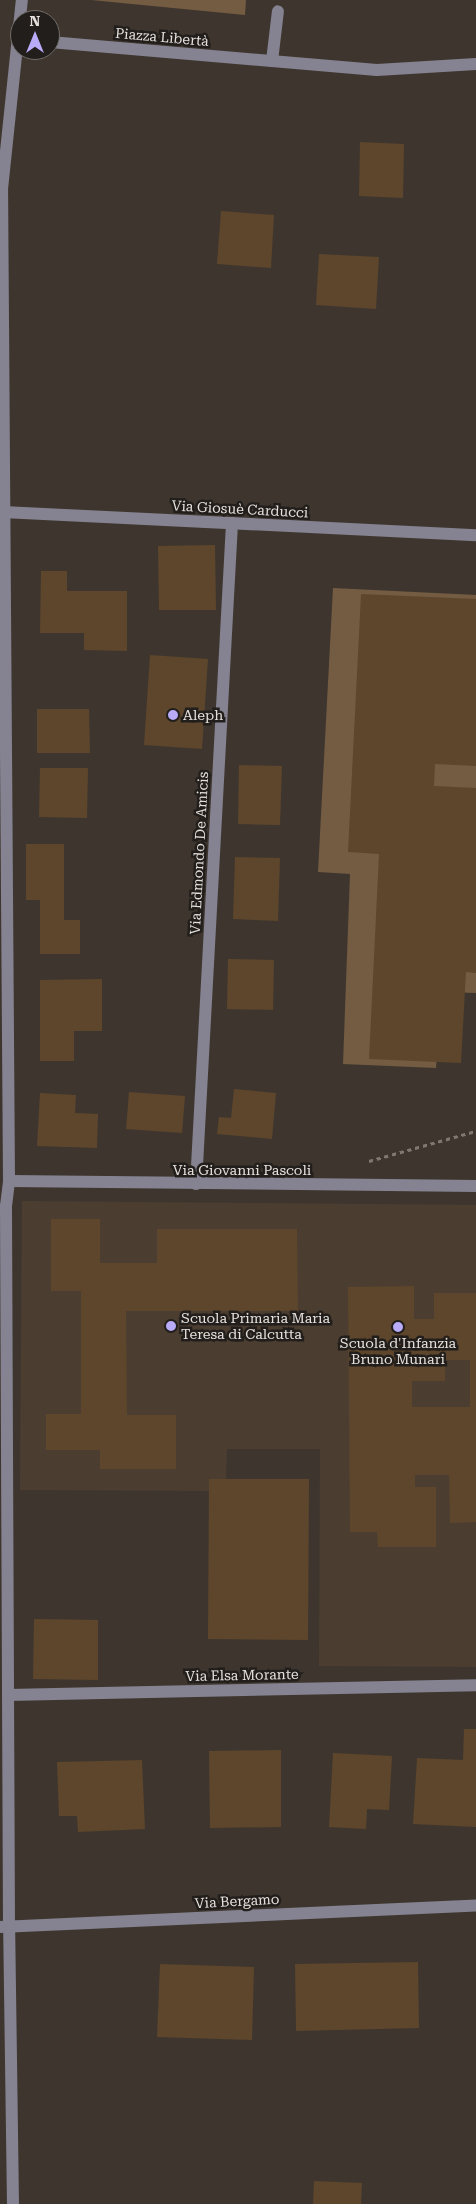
<!DOCTYPE html>
<html>
<head>
<meta charset="utf-8">
<style>
	body { margin:0 }
	#map { position:relative; width:476px; height:2204px; overflow:hidden; background:#3e362e; font-family:"Roboto Serif",serif }
	div>[style] { position:absolute }
	.built>* { inset:0; background:#4b3e31 }
	.green>* { inset:0; background:#745c43 }
	.building>* { inset:0; background:#5d462c }
	.path>* { height:3px; margin-top:-1.5px; transform-origin:0; background:repeating-linear-gradient(90deg,#7f7871 0 4px,transparent 0 8px) }
	.minor>* { height:12px; margin:-6px; padding:0 6px; transform-origin:6px; border-radius:6px; background:#858392 }
	.dots>* { width:14px; height:14px; translate:-50% -50%; box-sizing:border-box; border:2px solid #221e1b; border-radius:50% }
	span { translate:-50% -50%; white-space:nowrap; text-align:center; line-height:1.15; -webkit-text-stroke:5px #221e1b; paint-order:stroke }
	.street-label { font-size:14px; color:#e5e0db }
	.poi-label { font-size:14px; color:#e5e0db }
	.left { translate:0 -50%; text-align:left }
	.north { position:absolute; left:10px; top:10px; width:50px; height:50px; box-sizing:border-box; background:#221e1b; border:1px solid #706c68; border-radius:50%; rotate:0deg; font-size:14px; font-weight:700; line-height:20px; text-align:center; color:#e5e0db }
	.north::after { content:''; display:block; margin:auto; width:18px; height:22px; background:#b9abf7; clip-path:polygon(50% 0,100% 100%,50% 72%,0 100%) }
</style>
</head>
<body>
<div id="map">
	<div class="built">
		<i style="clip-path:polygon(22px 1201px,476px 1205px,476px 1667px,319px 1666px,320px 1449px,227px 1449px,226px 1479px,209px 1479px,209px 1491px,20px 1490px)"></i>
	</div>
	<div class="green">
		<i style="clip-path:polygon(91px 0,246px 0,245px 15px)"></i>
		<i style="clip-path:polygon(333px 588px,476px 595px,476px 993px,442px 992px,436px 1068px,343px 1064px,350px 874px,318px 872px)"></i>
	</div>
	<div class="building">
		<i style="clip-path:polygon(360px 142px,404px 144px,403px 198px,359px 196px)"></i>
		<i style="clip-path:polygon(221px 211px,274px 215px,271px 268px,217px 264px)"></i>
		<i style="clip-path:polygon(319px 254px,379px 257px,376px 309px,316px 305px)"></i>
		<i style="clip-path:polygon(215px 545px,216px 610px,159px 610px,158px 546px)"></i>
		<i style="clip-path:polygon(41px 571px,67px 571px,67px 591px,127px 591px,127px 651px,84px 650px,84px 633px,40px 633px)"></i>
		<i style="clip-path:polygon(361px 594px,476px 599px,476px 766px,435px 764px,434px 786px,476px 788px,476px 973px,466px 972px,461px 1063px,369px 1059px,379px 854px,348px 852px)"></i>
		<i style="clip-path:polygon(150px 655px,208px 659px,202px 749px,144px 745px)"></i>
		<i style="clip-path:polygon(37px 709px,89px 709px,90px 753px,37px 753px)"></i>
		<i style="clip-path:polygon(239px 765px,282px 766px,280px 825px,238px 824px)"></i>
		<i style="clip-path:polygon(40px 768px,88px 768px,87px 818px,39px 817px)"></i>
		<i style="clip-path:polygon(26px 844px,64px 844px,64px 920px,80px 920px,80px 954px,40px 954px,40px 900px,26px 900px)"></i>
		<i style="clip-path:polygon(235px 857px,280px 858px,278px 921px,233px 919px)"></i>
		<i style="clip-path:polygon(228px 959px,274px 960px,273px 1010px,227px 1009px)"></i>
		<i style="clip-path:polygon(102px 979px,102px 1031px,74px 1031px,74px 1061px,40px 1061px,40px 980px)"></i>
		<i style="clip-path:polygon(234px 1089px,276px 1093px,272px 1139px,217px 1134px,219px 1117px,231px 1118px)"></i>
		<i style="clip-path:polygon(129px 1092px,185px 1096px,182px 1133px,126px 1129px)"></i>
		<i style="clip-path:polygon(40px 1093px,76px 1095px,75px 1113px,98px 1114px,97px 1148px,37px 1146px)"></i>
		<i style="clip-path:polygon(51px 1219px,100px 1219px,100px 1263px,157px 1263px,157px 1229px,297px 1229px,298px 1311px,126px 1311px,127px 1415px,176px 1415px,176px 1469px,100px 1469px,100px 1450px,46px 1450px,46px 1414px,81px 1414px,81px 1291px,51px 1291px)"></i>
		<i style="clip-path:polygon(evenodd,414px 1286px,414px 1319px,434px 1319px,434px 1293px,476px 1293px,476px 1522px,450px 1523px,449px 1475px,415px 1475px,415px 1487px,436px 1487px,436px 1547px,378px 1547px,377px 1532px,350px 1532px,348px 1287px,414px 1286px,445px 1360px,470px 1360px,470px 1407px,412px 1407px,412px 1381px,445px 1381px,445px 1360px)"></i>
		<i style="clip-path:polygon(209px 1479px,309px 1479px,308px 1640px,208px 1639px)"></i>
		<i style="clip-path:polygon(34px 1619px,98px 1620px,98px 1680px,33px 1679px)"></i>
		<i style="clip-path:polygon(464px 1729px,476px 1729px,476px 1827px,413px 1824px,417px 1758px,463px 1760px)"></i>
		<i style="clip-path:polygon(281px 1750px,281px 1827px,210px 1828px,209px 1751px)"></i>
		<i style="clip-path:polygon(333px 1753px,392px 1756px,389px 1810px,367px 1809px,366px 1829px,329px 1827px)"></i>
		<i style="clip-path:polygon(142px 1760px,145px 1829px,78px 1832px,77px 1816px,59px 1816px,57px 1762px)"></i>
		<i style="clip-path:polygon(418px 1962px,419px 2028px,296px 2031px,295px 1964px)"></i>
		<i style="clip-path:polygon(160px 1964px,254px 1967px,252px 2040px,157px 2037px)"></i>
		<i style="clip-path:polygon(314px 2181px,362px 2183px,361px 2204px,313px 2204px)"></i>
	</div>
	<div class="path">
		<i style="left:369px;top:1161px;width:111px;rotate:-15.7deg"></i>
	</div>
	<div class="minor">
		<i style="left:50px;top:42px;width:328px;rotate:4.9deg"></i>
		<i style="left:377px;top:70px;width:99px;rotate:-3.5deg"></i>
		<i style="left:272px;top:61px;width:50px;rotate:-83.2deg"></i>
		<i style="left:3px;top:512px;width:474px;rotate:2.8deg"></i>
		<i style="left:9px;top:1181px;width:467px;rotate:0.6deg"></i>
		<i style="left:196px;top:1184px;width:662px;rotate:-86.88deg"></i>
		<i style="left:8px;top:1695px;width:468px;rotate:-1.2deg"></i>
		<i style="left:0;top:1927px;width:477px;rotate:-2.6deg"></i>
		<i style="left:13px;top:2204px;width:277px;rotate:-90.8deg"></i>
		<i style="left:9px;top:1927px;width:721px;rotate:-90.24deg"></i>
		<i style="left:6px;top:1206px;width:25px;rotate:-83deg"></i>
		<i style="left:9px;top:1181px;width:992px;rotate:-90.4deg"></i>
		<i style="left:2px;top:189px;width:190px;rotate:-84deg"></i>
	</div>
	<div class="dots">
		<i style="left:173px;top:715px;background:#b9abf7"></i>
		<i style="left:171px;top:1326px;background:#b9abf7"></i>
		<i style="left:398px;top:1327px;background:#b9abf7"></i>
	</div>
	<div class="street-label">
		<span style="left:162px;top:37px;rotate:5deg">Piazza Libertà</span>
		<span style="left:240px;top:509px;rotate:3deg">Via Giosuè Carducci</span>
		<span style="left:199px;top:853px;rotate:-87deg">Via Edmondo De Amicis</span>
		<span style="left:242px;top:1170px">Via Giovanni Pascoli</span>
		<span style="left:242px;top:1675px;rotate:-1deg">Via Elsa Morante</span>
		<span style="left:237px;top:1901px;rotate:-3deg">Via Bergamo</span>
	</div>
	<div class="poi-label">
		<span class="left" style="left:183px;top:715px">Aleph</span>
		<span class="left" style="left:181px;top:1326px">Scuola Primaria Maria<br>Teresa di Calcutta</span>
		<span style="left:398px;top:1351px">Scuola d'Infanzia<br>Bruno Munari</span>
	</div>
	<div class="north">N</div>
</div>
</body>
</html>
